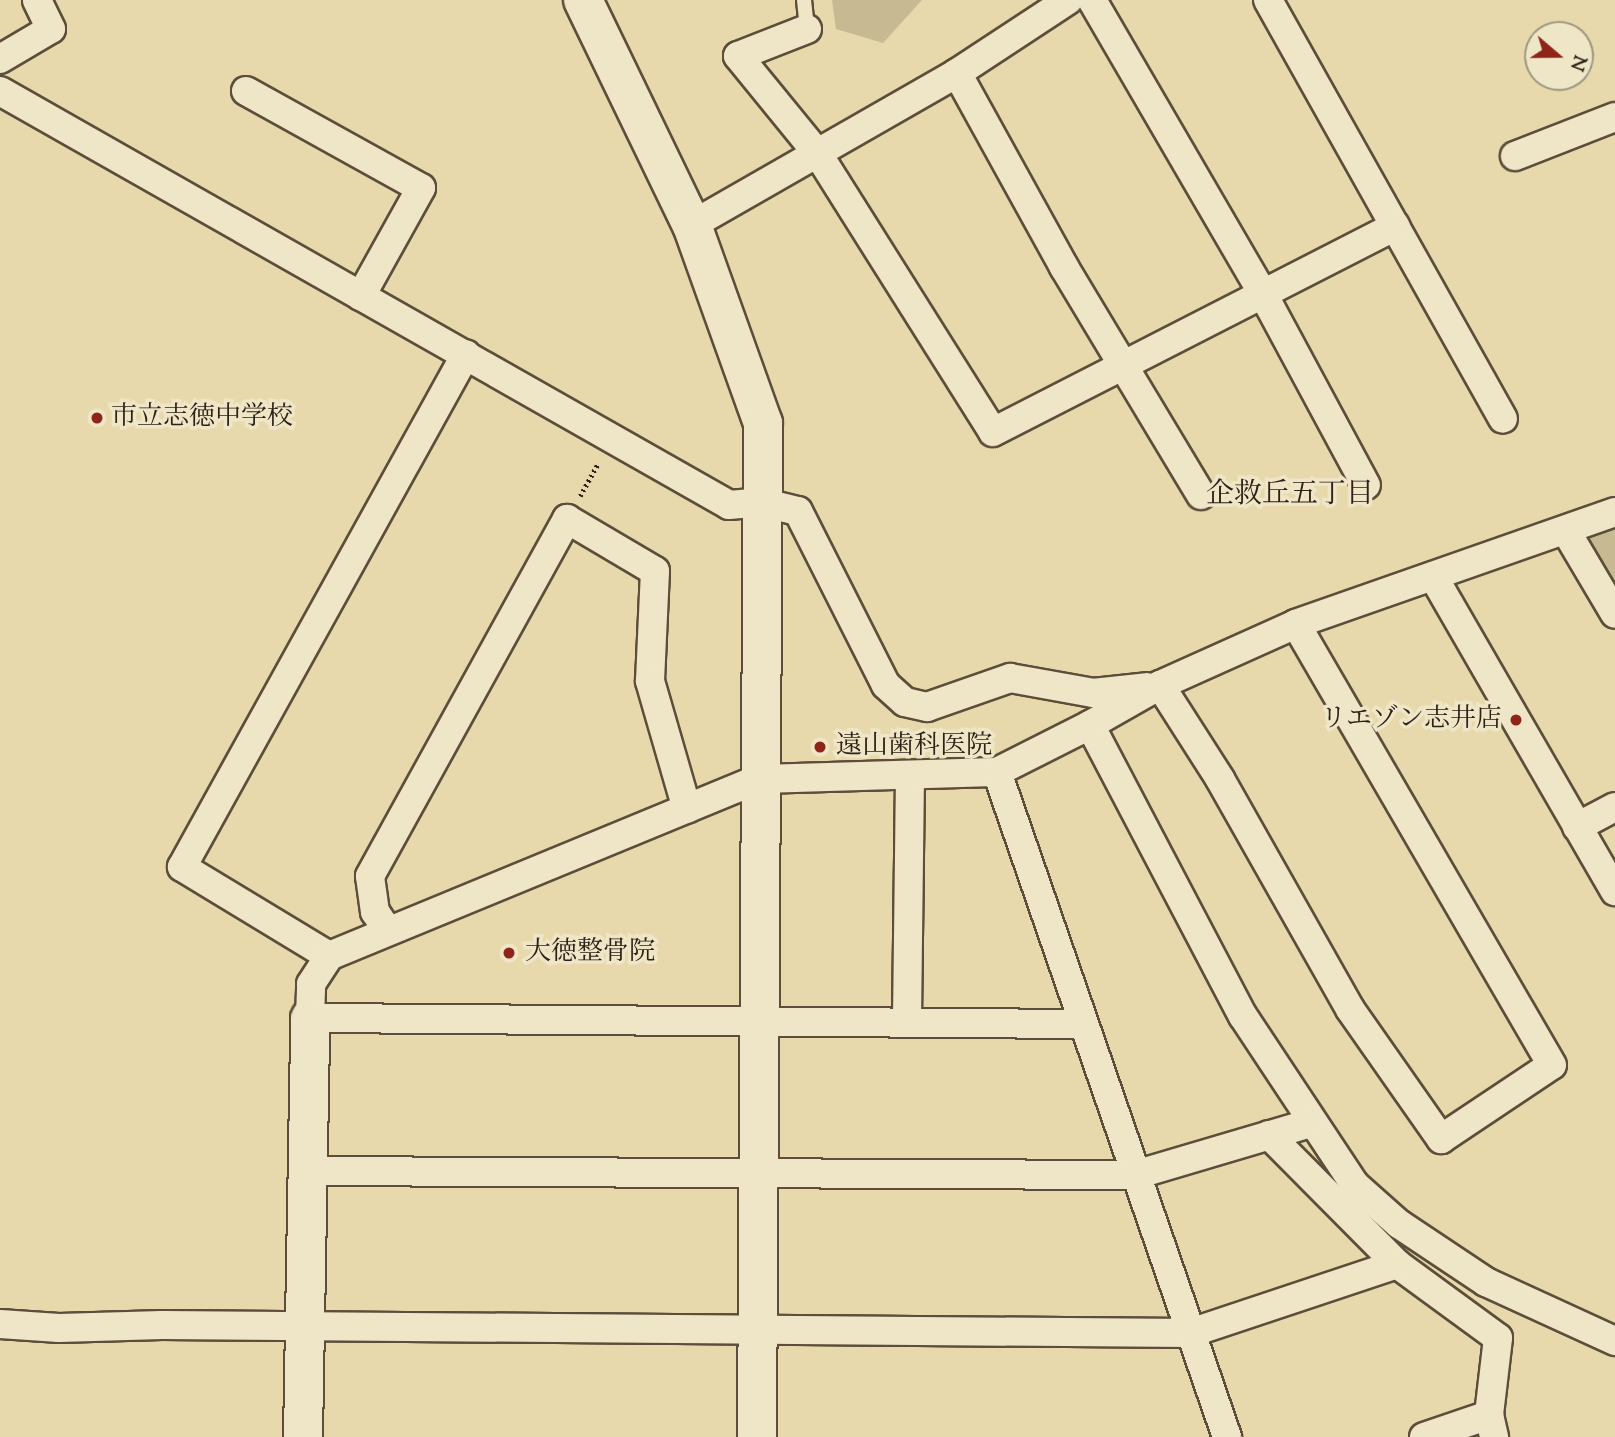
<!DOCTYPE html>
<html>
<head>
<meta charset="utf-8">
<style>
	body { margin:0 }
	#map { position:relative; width:1615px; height:1437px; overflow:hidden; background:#e7d9ab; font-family:"Sorts Mill Goudy","Noto Serif JP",serif }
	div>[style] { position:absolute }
	.green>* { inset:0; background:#c7ba92 }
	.path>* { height:4.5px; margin-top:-2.25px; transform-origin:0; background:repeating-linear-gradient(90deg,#2d2015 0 2px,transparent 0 5.5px) }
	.roads { filter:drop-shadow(2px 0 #5c4e3a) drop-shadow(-2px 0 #5c4e3a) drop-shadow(0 2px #5c4e3a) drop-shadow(0 -2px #5c4e3a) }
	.lane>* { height:14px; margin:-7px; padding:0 7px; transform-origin:7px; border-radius:7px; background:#efe6c8 }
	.street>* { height:28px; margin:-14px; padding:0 14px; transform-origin:14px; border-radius:14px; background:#efe6c8 }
	.secondary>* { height:38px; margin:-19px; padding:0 19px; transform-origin:19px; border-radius:19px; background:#efe6c8 }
	.dots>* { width:19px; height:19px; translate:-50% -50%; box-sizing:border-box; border:4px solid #efe6c8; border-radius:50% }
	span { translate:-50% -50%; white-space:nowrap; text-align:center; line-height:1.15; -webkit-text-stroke:7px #efe6c8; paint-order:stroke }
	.poi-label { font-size:26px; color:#2d2015 }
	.left { translate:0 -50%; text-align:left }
	.right { translate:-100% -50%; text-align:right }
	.neighbourhood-label { font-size:28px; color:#2d2015 }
	.north { position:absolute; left:1524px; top:21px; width:70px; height:70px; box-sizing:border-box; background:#efe6c8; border:2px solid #a19780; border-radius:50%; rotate:110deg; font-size:19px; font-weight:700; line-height:28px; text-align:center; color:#2d2015 }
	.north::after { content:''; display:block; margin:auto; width:24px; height:32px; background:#8f2418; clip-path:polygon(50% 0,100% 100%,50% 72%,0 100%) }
</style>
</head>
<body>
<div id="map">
	<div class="green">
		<i style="clip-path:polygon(832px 0,922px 0,883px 43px,836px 29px)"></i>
		<i style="clip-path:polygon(1615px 523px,1615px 606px,1578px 539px)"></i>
	</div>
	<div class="path">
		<i style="left:580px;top:496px;width:37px;rotate:-61deg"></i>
	</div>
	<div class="roads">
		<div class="lane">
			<i style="left:804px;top:0;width:29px;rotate:84deg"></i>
		</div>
		<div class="street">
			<i style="left:1092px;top:0;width:340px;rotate:59.8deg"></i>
			<i style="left:1263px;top:294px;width:217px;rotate:61.7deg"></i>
			<i style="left:1268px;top:0;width:480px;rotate:60.7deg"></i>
			<i style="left:807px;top:29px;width:74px;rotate:158.6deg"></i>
			<i style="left:738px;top:56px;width:127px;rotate:50.8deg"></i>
			<i style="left:818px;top:154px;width:328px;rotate:57.8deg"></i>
			<i style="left:993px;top:432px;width:452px;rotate:-27.1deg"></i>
			<i style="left:0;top:59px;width:59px;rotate:-30.5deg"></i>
			<i style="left:51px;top:29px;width:32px;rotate:-116deg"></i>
			<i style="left:957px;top:73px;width:222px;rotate:61.1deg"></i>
			<i style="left:1064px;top:267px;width:266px;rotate:59deg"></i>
			<i style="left:0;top:91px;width:838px;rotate:29.59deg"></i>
			<i style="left:729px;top:505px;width:32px;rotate:-5deg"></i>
			<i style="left:761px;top:502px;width:38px;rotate:14deg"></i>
			<i style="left:798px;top:511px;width:195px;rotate:63.2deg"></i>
			<i style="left:886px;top:685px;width:25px;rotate:42deg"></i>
			<i style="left:905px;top:702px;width:23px;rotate:13deg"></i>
			<i style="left:927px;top:707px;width:88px;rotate:-19.3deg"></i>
			<i style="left:1010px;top:678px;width:84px;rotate:10.2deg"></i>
			<i style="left:1093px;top:693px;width:54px;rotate:-6.3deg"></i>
			<i style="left:246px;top:91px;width:200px;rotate:29deg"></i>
			<i style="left:421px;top:188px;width:124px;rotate:119.1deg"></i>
			<i style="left:1515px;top:156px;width:107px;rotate:-21.3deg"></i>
			<i style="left:692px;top:225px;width:305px;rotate:-29.8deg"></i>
			<i style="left:957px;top:73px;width:133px;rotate:-33.3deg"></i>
			<i style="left:1615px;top:512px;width:338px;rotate:160.7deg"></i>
			<i style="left:1296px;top:624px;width:149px;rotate:155.8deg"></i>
			<i style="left:1160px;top:685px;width:81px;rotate:150.3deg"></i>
			<i style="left:1090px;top:725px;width:329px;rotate:62.3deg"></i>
			<i style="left:1243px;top:1016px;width:203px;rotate:56.5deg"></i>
			<i style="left:1355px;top:1185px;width:59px;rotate:41.6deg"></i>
			<i style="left:1399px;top:1224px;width:105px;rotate:33.7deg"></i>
			<i style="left:1486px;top:1282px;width:142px;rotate:24.6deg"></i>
			<i style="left:1566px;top:531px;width:96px;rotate:59.4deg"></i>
			<i style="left:1433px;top:576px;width:364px;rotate:60deg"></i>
			<i style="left:1160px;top:685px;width:112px;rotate:57.4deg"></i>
			<i style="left:1220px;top:779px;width:264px;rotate:60.5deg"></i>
			<i style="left:1350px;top:1009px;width:159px;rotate:55deg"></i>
			<i style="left:1441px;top:1139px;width:133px;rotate:-33.7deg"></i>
			<i style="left:1552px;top:1065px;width:510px;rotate:-120.14deg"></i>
			<i style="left:997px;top:772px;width:704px;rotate:70.92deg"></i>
			<i style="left:1577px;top:827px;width:43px;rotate:-27.8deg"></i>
			<i style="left:388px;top:931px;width:23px;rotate:-124deg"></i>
			<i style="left:375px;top:912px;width:36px;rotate:-98deg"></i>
			<i style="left:370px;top:876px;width:408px;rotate:-61.1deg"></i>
			<i style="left:567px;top:519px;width:102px;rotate:30.6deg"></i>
			<i style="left:655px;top:571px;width:110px;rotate:92.6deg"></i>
			<i style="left:650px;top:681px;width:133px;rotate:73.9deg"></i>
			<i style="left:329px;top:956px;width:172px;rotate:-148.8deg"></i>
			<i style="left:182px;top:867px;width:586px;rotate:-61.03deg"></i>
			<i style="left:907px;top:1020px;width:243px;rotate:-89.3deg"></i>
			<i style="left:1081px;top:1024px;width:771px;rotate:-179.55deg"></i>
			<i style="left:310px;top:1018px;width:34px;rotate:-88deg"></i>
			<i style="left:311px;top:984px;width:33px;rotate:-57deg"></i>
			<i style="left:329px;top:956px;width:465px;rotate:-22.4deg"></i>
			<i style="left:759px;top:779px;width:238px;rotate:-1.7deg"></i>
			<i style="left:997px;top:772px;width:104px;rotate:-26.8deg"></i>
			<i style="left:1269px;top:1135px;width:182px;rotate:45.2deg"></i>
			<i style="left:1397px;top:1264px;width:125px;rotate:36.2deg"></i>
			<i style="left:1498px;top:1338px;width:78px;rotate:96.7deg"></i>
			<i style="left:1489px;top:1415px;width:23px;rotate:77deg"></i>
			<i style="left:308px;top:1171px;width:827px;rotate:0.28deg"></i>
			<i style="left:1135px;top:1175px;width:183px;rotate:-16.5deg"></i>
			<i style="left:0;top:1324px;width:59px;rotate:3.9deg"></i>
			<i style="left:59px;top:1328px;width:103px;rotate:-1.7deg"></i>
			<i style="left:162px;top:1325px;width:1028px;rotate:0.45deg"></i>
			<i style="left:1190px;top:1333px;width:218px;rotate:-18.4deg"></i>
			<i style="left:1424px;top:1437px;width:69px;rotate:-18.7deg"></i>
		</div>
		<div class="secondary">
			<i style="left:583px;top:0;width:250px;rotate:64.2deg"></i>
			<i style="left:692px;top:225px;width:210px;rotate:70.3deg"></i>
			<i style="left:763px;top:423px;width:1014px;rotate:90.34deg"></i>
			<i style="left:303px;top:1437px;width:419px;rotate:-89deg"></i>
		</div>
	</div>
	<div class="dots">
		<i style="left:97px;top:418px;background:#8f2418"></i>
		<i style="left:1516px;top:720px;background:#8f2418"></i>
		<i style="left:820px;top:747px;background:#8f2418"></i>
		<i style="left:509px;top:953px;background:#8f2418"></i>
	</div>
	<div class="poi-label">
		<span class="left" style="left:111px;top:418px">市立志徳中学校</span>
		<span class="right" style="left:1502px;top:720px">リエゾン志井店</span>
		<span class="left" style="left:836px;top:747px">遠山歯科医院</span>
		<span class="left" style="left:525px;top:953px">大徳整骨院</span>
	</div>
	<div class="neighbourhood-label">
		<span style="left:1290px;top:495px">企救丘五丁目</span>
	</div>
	<div class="north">N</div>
</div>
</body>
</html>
